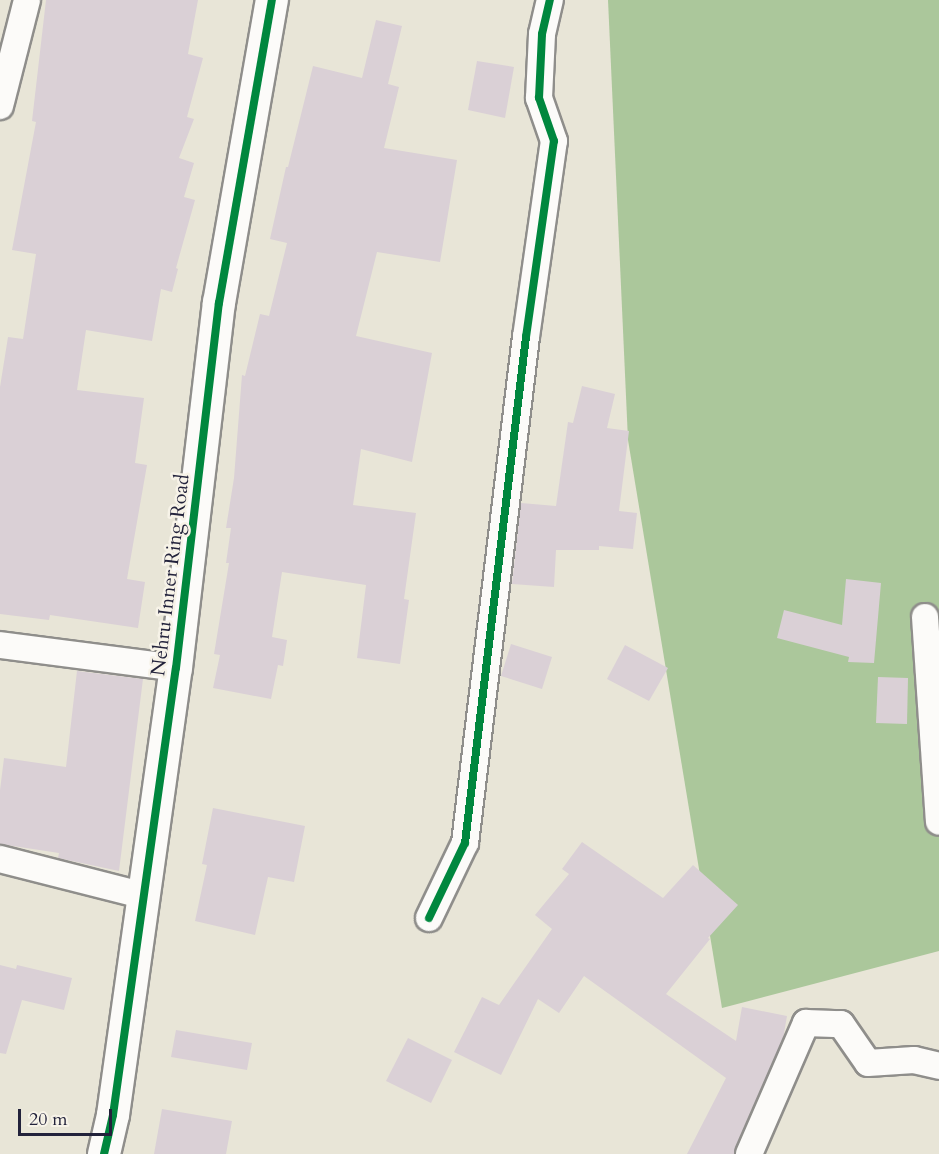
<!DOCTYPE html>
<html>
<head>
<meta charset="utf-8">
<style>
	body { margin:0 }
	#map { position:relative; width:939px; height:1154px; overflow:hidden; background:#e8e5d7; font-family:Cardo,serif }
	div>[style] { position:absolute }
	.forest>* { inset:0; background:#abc79b }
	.building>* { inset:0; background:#dad0d6 }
	.roads { filter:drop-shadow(2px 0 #8f8e8b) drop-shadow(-2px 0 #8f8e8b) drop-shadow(0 2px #8f8e8b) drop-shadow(0 -2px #8f8e8b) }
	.minor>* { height:26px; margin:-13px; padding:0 13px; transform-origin:13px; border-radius:13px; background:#fcfbf9 }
	.tertiary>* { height:32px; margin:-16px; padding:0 16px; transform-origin:16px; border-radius:16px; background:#fcfbf9 }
	.cycleway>* { height:8px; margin:-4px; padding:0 4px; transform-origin:4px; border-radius:4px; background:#00873e }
	span { translate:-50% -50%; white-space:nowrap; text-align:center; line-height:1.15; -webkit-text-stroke:5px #f7f3e8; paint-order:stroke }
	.street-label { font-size:20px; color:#22223b }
	.scale { position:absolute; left:18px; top:1109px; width:94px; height:27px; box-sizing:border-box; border:3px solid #22223b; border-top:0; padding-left:8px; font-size:18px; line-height:21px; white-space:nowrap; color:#22223b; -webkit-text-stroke:4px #f7f3e8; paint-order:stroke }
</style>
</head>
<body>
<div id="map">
	<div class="forest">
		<i style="clip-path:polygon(608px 0,939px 0,939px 951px,722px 1008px,628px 440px)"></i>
	</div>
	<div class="building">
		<i style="clip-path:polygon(46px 0,198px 0,188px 54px,203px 58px,187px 117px,194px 119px,179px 158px,194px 163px,184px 197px,195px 200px,176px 268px,178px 269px,172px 292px,161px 289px,152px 341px,86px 330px,77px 390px,144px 398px,135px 463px,147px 465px,127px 579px,145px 582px,138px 628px,50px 615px,49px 620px,0 614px,0 387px,8px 337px,23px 339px,36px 254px,12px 250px,36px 122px,32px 121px)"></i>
		<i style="clip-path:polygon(376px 20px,402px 26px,388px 84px,399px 87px,384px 148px,457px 160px,440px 262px,377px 252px,356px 336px,432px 353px,412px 462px,361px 449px,353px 505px,416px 513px,404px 599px,409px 600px,400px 664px,357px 658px,366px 585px,282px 572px,272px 637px,287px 640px,283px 666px,278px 665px,271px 699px,213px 688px,220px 655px,214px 654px,229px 563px,226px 563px,231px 528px,226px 528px,234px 478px,242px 375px,245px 376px,260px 314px,269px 316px,287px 243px,270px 239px,286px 167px,288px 167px,313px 66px,362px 78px)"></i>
		<i style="clip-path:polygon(477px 61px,514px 67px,505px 118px,468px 110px)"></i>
		<i style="clip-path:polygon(582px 386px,615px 394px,607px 428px,629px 431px,619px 511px,637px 513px,633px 549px,599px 546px,599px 550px,556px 550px,554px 587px,512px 584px,521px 503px,556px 506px,568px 422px,573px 423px)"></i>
		<i style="clip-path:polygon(846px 579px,881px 583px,874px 663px,848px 662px,849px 657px,777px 638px,784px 610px,842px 625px)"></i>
		<i style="clip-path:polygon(511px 644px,552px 657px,542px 689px,501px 676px)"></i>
		<i style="clip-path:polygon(625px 645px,668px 668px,649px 701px,607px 679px)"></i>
		<i style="clip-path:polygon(77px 671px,143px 679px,119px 871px,58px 858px,59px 853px,0 844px,0 790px,4px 758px,66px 767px)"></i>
		<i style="clip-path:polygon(878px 677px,908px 678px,907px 724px,876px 723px)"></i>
		<i style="clip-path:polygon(213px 808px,305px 826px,294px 882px,268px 877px,255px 935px,195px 921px,207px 865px,202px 864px)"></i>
		<i style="clip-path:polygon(582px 842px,663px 898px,693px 865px,738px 905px,708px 938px,710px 939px,666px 994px,736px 1041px,742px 1007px,787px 1016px,783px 1039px,734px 1154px,687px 1154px,726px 1078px,584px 976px,559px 1013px,538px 999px,501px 1075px,454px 1052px,482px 997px,499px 1005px,552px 929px,535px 915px,569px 874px,562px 869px)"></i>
		<i style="clip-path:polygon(0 965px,16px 969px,17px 965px,72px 978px,64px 1010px,22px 1000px,6px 1054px,0 1053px)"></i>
		<i style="clip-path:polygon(176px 1030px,252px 1043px,247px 1070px,171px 1057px)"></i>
		<i style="clip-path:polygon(408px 1038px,452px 1060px,431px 1103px,386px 1081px)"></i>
		<i style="clip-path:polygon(162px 1109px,232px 1121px,226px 1154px,154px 1154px)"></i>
	</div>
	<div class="roads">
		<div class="minor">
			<i style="left:0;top:106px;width:109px;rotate:-75.7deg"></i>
			<i style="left:925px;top:617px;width:205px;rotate:86.1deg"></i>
			<i style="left:0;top:645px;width:177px;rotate:7.4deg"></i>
			<i style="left:0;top:859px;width:150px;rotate:14.3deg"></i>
			<i style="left:429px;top:918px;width:83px;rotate:-64.4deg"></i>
			<i style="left:465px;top:843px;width:510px;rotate:-83.13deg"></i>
			<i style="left:526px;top:337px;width:198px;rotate:-81.9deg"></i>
			<i style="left:554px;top:141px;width:46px;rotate:-109.2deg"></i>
			<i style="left:539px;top:98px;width:64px;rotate:-87.3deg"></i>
			<i style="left:542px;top:34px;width:35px;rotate:-77deg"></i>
			<i style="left:749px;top:1154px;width:143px;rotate:-66.5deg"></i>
			<i style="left:806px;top:1023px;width:35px;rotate:2deg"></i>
			<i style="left:841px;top:1024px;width:47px;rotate:55.3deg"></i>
			<i style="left:868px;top:1063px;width:46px;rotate:-3.7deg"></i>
			<i style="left:914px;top:1060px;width:26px;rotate:13deg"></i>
		</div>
		<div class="tertiary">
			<i style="left:104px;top:1154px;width:40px;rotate:-77deg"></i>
			<i style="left:113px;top:1115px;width:451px;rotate:-82deg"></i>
			<i style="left:176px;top:668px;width:368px;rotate:-83.3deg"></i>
			<i style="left:219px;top:303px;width:308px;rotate:-80.1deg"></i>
		</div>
	</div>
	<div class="cycleway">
		<i style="left:429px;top:918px;width:83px;rotate:-64.4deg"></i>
		<i style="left:465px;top:843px;width:510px;rotate:-83.13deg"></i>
		<i style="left:526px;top:337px;width:198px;rotate:-81.9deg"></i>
		<i style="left:554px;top:141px;width:46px;rotate:-109.2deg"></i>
		<i style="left:539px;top:98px;width:64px;rotate:-87.3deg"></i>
		<i style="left:542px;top:34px;width:35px;rotate:-77deg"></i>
		<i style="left:104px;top:1154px;width:40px;rotate:-77deg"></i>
		<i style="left:113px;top:1115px;width:451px;rotate:-82deg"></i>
		<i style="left:176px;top:668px;width:368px;rotate:-83.3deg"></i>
		<i style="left:219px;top:303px;width:308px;rotate:-80.1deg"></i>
	</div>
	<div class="street-label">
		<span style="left:170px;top:575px;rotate:-83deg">Nehru Inner Ring Road</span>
	</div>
	<div class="scale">20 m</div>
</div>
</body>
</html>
